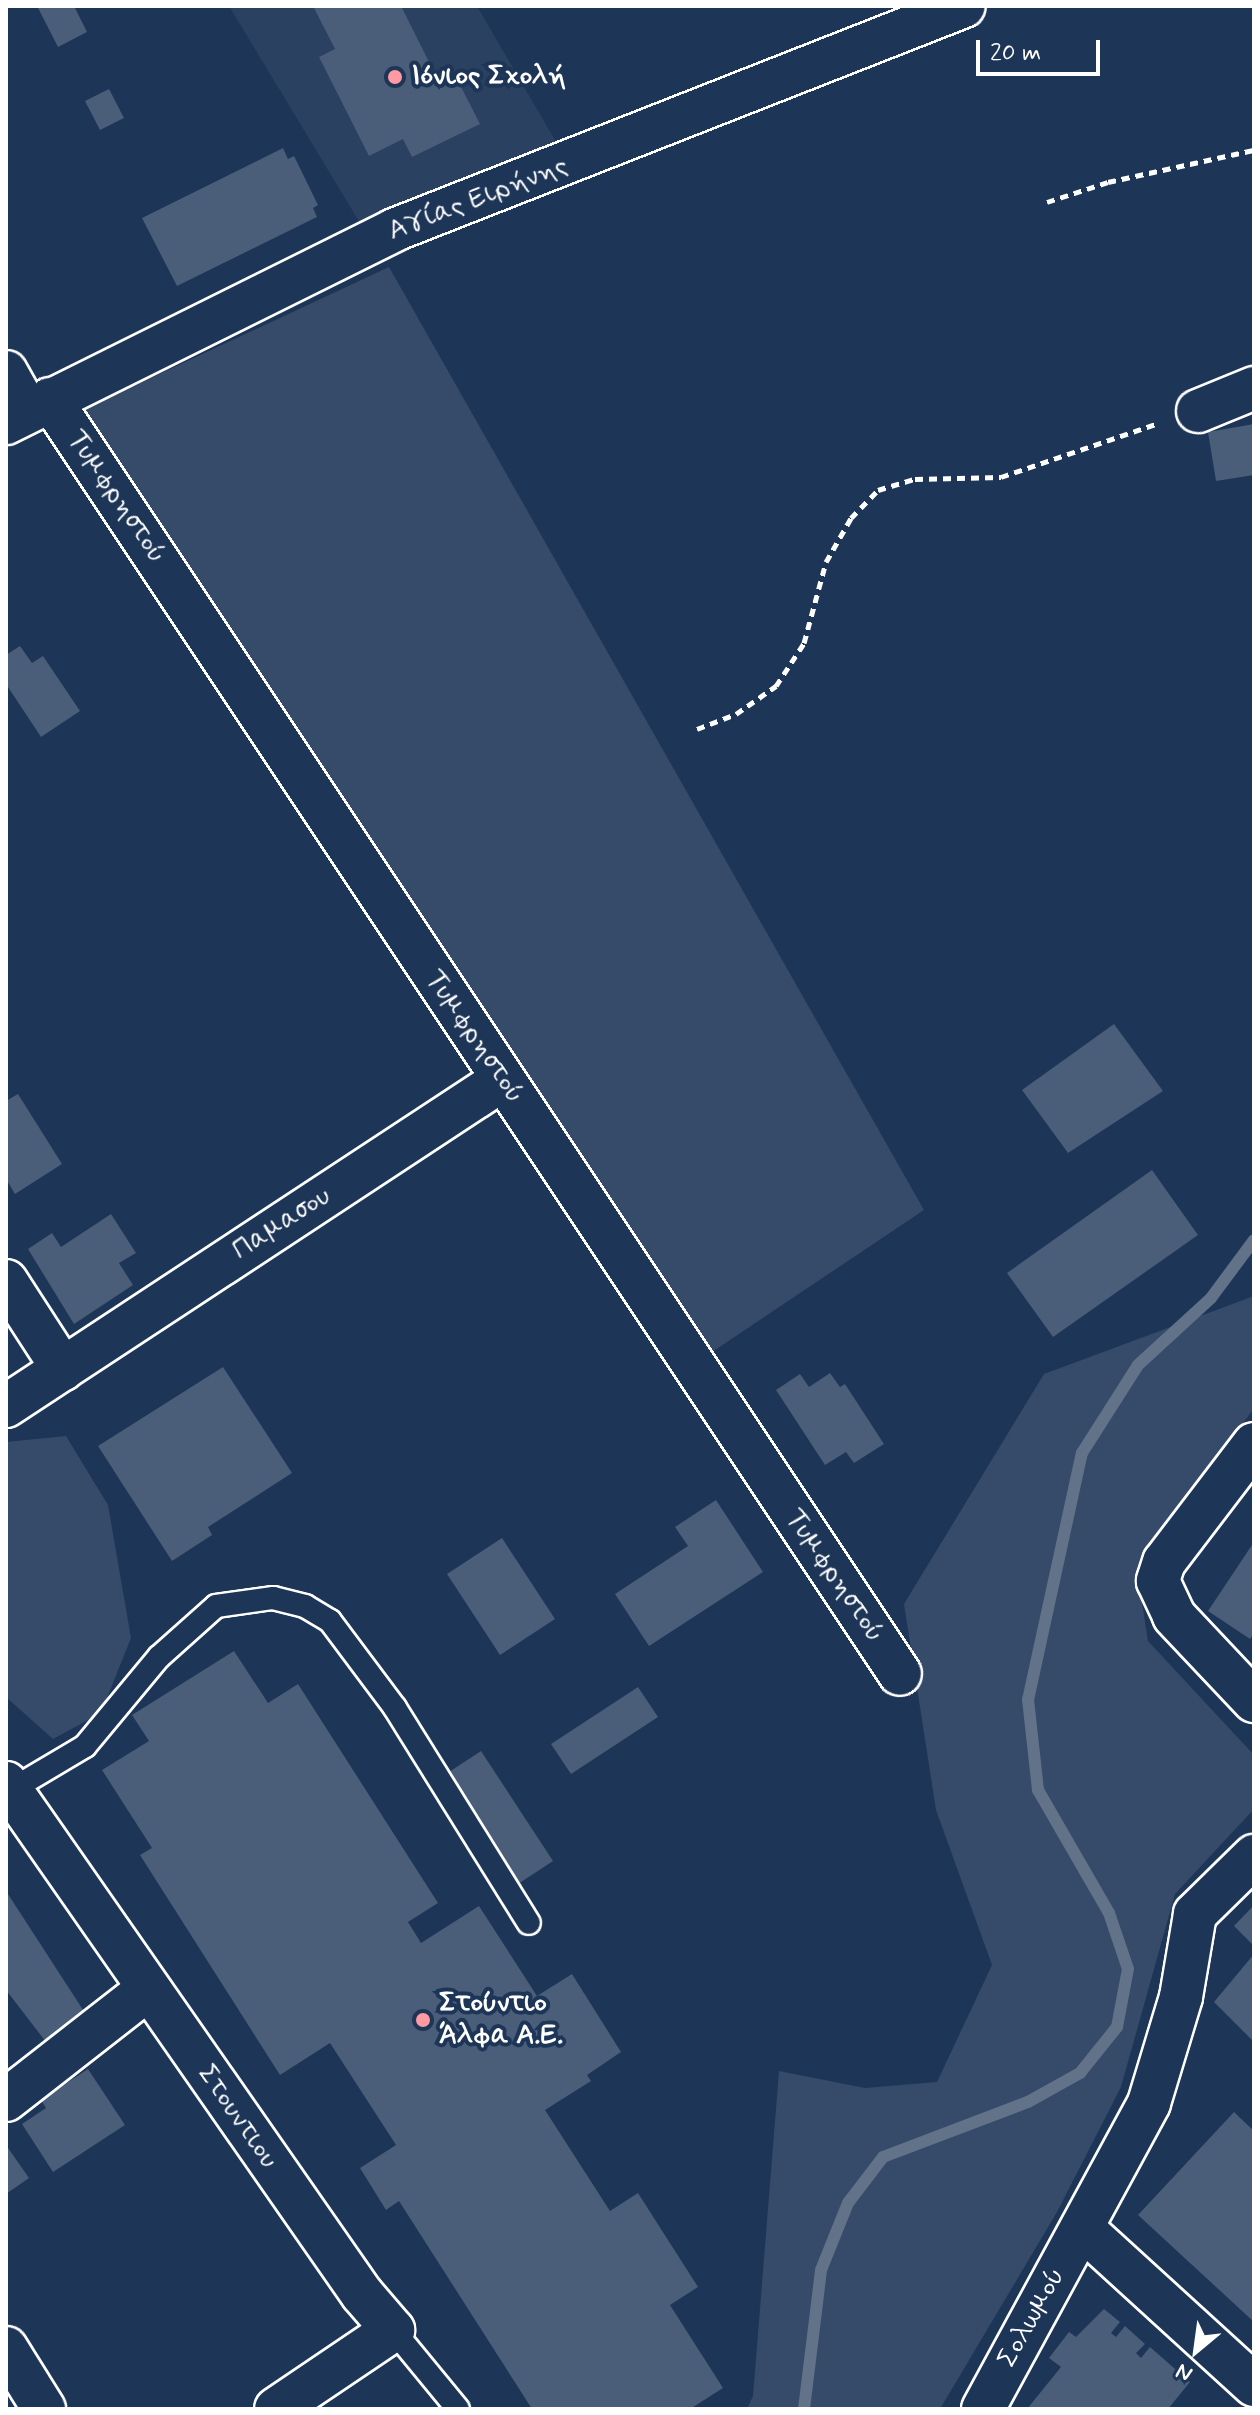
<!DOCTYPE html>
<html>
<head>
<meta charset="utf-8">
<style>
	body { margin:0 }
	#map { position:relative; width:1260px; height:2415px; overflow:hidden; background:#1d3557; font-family:Mynerve,sans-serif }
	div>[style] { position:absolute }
	.built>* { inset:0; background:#2a4161 }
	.green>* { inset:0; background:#364b69 }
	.stream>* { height:12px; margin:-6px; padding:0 6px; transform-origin:6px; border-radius:6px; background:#617289 }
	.building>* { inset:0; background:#4a5d79 }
	.path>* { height:5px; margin-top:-2.5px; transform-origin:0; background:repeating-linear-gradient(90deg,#fff 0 8px,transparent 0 14px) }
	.roads { filter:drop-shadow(2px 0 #fff) drop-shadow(-2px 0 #fff) drop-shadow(0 2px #fff) drop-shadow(0 -2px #fff) }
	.lane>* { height:22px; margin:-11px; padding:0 11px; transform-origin:11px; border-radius:11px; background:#1d3557 }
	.street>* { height:42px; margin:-21px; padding:0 21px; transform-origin:21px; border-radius:21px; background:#1d3557 }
	.dots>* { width:22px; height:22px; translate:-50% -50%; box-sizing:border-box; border:4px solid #1d3557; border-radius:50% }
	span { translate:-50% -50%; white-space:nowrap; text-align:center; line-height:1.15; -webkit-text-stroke:8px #1d3557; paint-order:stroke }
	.poi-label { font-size:28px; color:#fff; font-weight:700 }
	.left { translate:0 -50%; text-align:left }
	.street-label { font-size:28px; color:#fff }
	.frame { position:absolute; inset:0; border:8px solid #fff; pointer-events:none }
	.north { position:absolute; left:1156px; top:2311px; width:80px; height:80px; -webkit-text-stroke:6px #1d3557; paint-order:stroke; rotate:209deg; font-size:22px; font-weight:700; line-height:32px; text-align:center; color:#fff }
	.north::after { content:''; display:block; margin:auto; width:28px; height:36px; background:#fff; clip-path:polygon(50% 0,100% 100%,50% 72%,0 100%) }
	.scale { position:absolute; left:976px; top:40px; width:124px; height:36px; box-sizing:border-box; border:4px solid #fff; border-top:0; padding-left:10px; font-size:24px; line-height:28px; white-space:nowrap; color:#fff; -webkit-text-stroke:6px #1d3557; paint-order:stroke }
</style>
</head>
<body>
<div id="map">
	<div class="built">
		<i style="clip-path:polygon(229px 6px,477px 6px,559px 147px,360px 223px)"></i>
	</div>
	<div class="green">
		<i style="clip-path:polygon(389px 267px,924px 1210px,712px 1352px,78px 412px)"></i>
		<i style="clip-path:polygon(1254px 1296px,1254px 1408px,1137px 1571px,1148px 1641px,1254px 1755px,1254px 1809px,1175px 1894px,1121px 2087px,1057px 2212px,940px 2409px,747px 2409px,753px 2396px,779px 2071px,865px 2088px,937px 2082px,992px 1965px,936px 1810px,904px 1604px,1044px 1374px)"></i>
		<i style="clip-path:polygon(66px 1436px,108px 1505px,131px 1638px,101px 1713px,53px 1739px,6px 1697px,6px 1442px)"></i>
	</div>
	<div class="stream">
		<i style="left:804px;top:2409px;width:140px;rotate:-83deg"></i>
		<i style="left:821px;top:2270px;width:72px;rotate:-68.1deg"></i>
		<i style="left:848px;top:2203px;width:58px;rotate:-52.7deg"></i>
		<i style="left:883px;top:2157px;width:155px;rotate:-20.8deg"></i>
		<i style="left:1028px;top:2102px;width:60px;rotate:-29.1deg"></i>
		<i style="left:1080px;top:2073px;width:59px;rotate:-51.2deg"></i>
		<i style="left:1117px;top:2027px;width:59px;rotate:-79.3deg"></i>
		<i style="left:1128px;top:1969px;width:59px;rotate:-108.7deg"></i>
		<i style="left:1109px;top:1913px;width:142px;rotate:-120deg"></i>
		<i style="left:1038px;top:1790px;width:91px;rotate:-96.3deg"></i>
		<i style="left:1028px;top:1700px;width:253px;rotate:-77.7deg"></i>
		<i style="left:1082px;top:1453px;width:104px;rotate:-57.5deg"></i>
		<i style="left:1138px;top:1365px;width:99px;rotate:-42.5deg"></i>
		<i style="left:1211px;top:1298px;width:72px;rotate:-53.4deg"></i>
	</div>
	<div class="building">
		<i style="clip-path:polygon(37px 6px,74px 6px,87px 32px,58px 47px)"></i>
		<i style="clip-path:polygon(313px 6px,401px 6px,439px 82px,455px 75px,480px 124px,412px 157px,403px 139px,369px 156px,319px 57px,335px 49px)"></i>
		<i style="clip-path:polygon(109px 89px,124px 118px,100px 130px,85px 101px)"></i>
		<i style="clip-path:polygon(283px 148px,288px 159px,294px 156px,318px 205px,313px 208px,317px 217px,177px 286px,142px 218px)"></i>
		<i style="clip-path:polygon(1254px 424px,1254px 475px,1216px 481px,1208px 432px)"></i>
		<i style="clip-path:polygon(20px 646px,32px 663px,43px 656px,80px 711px,41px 737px,6px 684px,6px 655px)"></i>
		<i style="clip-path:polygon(1114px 1024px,1163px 1091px,1068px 1153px,1022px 1090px)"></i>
		<i style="clip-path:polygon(18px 1094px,62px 1164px,15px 1194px,6px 1179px,6px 1101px)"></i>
		<i style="clip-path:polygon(1152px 1170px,1198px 1235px,1053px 1337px,1007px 1273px)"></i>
		<i style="clip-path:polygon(111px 1214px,136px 1253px,119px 1263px,133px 1285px,74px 1324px,28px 1249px,52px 1233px,61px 1247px)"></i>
		<i style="clip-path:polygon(223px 1367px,292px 1473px,208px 1527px,212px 1535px,172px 1561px,98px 1446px)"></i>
		<i style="clip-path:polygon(830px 1373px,840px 1387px,845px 1384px,884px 1444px,854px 1463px,846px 1452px,825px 1465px,776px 1390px,800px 1374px,809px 1387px)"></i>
		<i style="clip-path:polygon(716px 1500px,763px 1572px,649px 1646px,615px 1594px,688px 1546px,675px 1527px)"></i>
		<i style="clip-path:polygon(502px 1538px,555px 1619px,500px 1655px,447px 1574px)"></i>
		<i style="clip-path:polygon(1254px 1542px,1254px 1633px,1250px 1639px,1208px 1611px)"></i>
		<i style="clip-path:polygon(234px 1651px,268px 1703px,298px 1684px,438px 1903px,408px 1922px,421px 1943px,479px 1906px,537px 1996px,572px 1974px,621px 2052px,587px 2075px,591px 2081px,545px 2110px,610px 2211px,638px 2193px,698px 2287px,670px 2305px,723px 2388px,690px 2409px,532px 2409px,399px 2201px,386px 2210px,360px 2168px,396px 2145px,330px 2043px,280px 2075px,140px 1855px,152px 1848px,102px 1770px,149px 1741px,132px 1715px)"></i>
		<i style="clip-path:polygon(638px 1687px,658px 1717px,571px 1774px,551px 1744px)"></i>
		<i style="clip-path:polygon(481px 1751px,553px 1861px,518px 1884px,446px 1774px)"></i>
		<i style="clip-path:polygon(6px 1891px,87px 2016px,46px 2042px,6px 1990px)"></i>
		<i style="clip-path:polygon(1254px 1905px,1254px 1946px,1234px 1926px)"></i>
		<i style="clip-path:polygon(1254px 1954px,1254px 2042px,1214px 2002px)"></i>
		<i style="clip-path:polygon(88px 2069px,125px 2125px,53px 2172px,22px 2124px,46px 2108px,41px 2100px)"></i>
		<i style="clip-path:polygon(1234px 2112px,1254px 2131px,1254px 2322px,1138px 2215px)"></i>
		<i style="clip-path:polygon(6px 2145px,29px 2178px,6px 2194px)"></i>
		<i style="clip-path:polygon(1104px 2309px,1120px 2322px,1111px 2333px,1116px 2337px,1125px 2326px,1145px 2344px,1136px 2353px,1141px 2358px,1150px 2347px,1190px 2382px,1168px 2409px,1027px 2409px,1061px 2367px,1049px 2358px,1069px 2332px,1076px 2337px)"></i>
	</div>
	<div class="path">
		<i style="left:1047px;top:202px;width:64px;rotate:-18.2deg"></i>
		<i style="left:1108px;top:182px;width:149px;rotate:-12.4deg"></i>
		<i style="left:697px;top:729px;width:42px;rotate:-21deg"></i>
		<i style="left:736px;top:714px;width:49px;rotate:-35deg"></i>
		<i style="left:776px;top:686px;width:51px;rotate:-56.9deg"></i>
		<i style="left:804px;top:643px;width:84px;rotate:-74.8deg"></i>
		<i style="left:826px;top:562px;width:51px;rotate:-60.4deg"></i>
		<i style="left:851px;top:518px;width:39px;rotate:-46deg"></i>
		<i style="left:878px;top:490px;width:39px;rotate:-17deg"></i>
		<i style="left:915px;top:479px;width:86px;rotate:-1.3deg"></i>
		<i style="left:1001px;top:477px;width:167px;rotate:-18.9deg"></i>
	</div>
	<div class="roads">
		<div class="lane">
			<i style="left:11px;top:1790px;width:86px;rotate:-30.7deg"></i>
			<i style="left:85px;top:1746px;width:116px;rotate:-50.3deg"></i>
			<i style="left:159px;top:1657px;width:76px;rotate:-41.8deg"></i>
			<i style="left:216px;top:1606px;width:58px;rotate:-8deg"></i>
			<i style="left:273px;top:1598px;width:33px;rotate:14deg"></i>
			<i style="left:305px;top:1606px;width:29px;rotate:31deg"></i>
			<i style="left:330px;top:1621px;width:109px;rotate:53.2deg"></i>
			<i style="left:395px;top:1708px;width:253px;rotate:58.1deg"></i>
			<i style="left:393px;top:2330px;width:102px;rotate:50.6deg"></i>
		</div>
		<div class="street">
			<i style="left:6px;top:372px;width:45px;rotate:60.6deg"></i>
			<i style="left:50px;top:399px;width:1532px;rotate:56.31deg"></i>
			<i style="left:1198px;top:411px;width:61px;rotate:-22.3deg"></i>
			<i style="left:6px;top:423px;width:433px;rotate:-26.4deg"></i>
			<i style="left:394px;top:230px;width:612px;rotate:-21.45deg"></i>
			<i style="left:6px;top:1281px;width:105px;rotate:57.1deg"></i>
			<i style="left:6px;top:1406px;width:594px;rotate:-33.32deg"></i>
			<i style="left:1254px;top:1444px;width:148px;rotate:127.3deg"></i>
			<i style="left:1164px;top:1562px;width:20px;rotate:108deg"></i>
			<i style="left:1158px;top:1581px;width:38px;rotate:65deg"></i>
			<i style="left:1174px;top:1616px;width:117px;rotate:46.7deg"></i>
			<i style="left:6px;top:1783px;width:623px;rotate:55.14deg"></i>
			<i style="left:362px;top:2294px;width:48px;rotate:49.3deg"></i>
			<i style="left:393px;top:2330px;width:141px;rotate:146deg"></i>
			<i style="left:6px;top:2100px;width:180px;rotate:-38deg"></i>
			<i style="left:1082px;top:2228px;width:233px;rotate:42.4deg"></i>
			<i style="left:6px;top:2348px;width:72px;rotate:58.1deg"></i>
			<i style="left:983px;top:2409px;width:348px;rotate:-61.5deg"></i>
			<i style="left:1149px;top:2103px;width:111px;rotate:-73.2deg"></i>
			<i style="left:1181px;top:1997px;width:84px;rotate:-80.4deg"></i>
			<i style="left:1195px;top:1914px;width:83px;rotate:-44.5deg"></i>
		</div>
	</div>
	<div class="dots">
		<i style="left:395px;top:77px;background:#ff9aa2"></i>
		<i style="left:423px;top:2020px;background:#ff9aa2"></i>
	</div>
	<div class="poi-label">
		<span class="left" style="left:411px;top:77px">Ιόνιος Σχολή</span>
		<span class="left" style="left:439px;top:2020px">Στούντιο<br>Άλφα Α.Ε.</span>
	</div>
	<div class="street-label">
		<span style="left:478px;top:199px;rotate:-21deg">Αγίας Ειρήνης</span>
		<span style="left:116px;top:497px;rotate:56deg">Τυμφρηστού</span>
		<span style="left:474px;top:1037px;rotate:56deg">Τυμφρηστού</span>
		<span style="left:282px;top:1224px;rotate:-33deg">Παμασου</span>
		<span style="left:834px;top:1576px;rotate:56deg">Τυμφρηστού</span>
		<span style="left:237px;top:2117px;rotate:55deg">Στουντιου</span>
		<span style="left:1032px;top:2318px;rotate:-61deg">Σολωμού</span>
	</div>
	<div class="frame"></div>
	<div class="north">N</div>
	<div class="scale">20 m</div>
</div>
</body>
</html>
